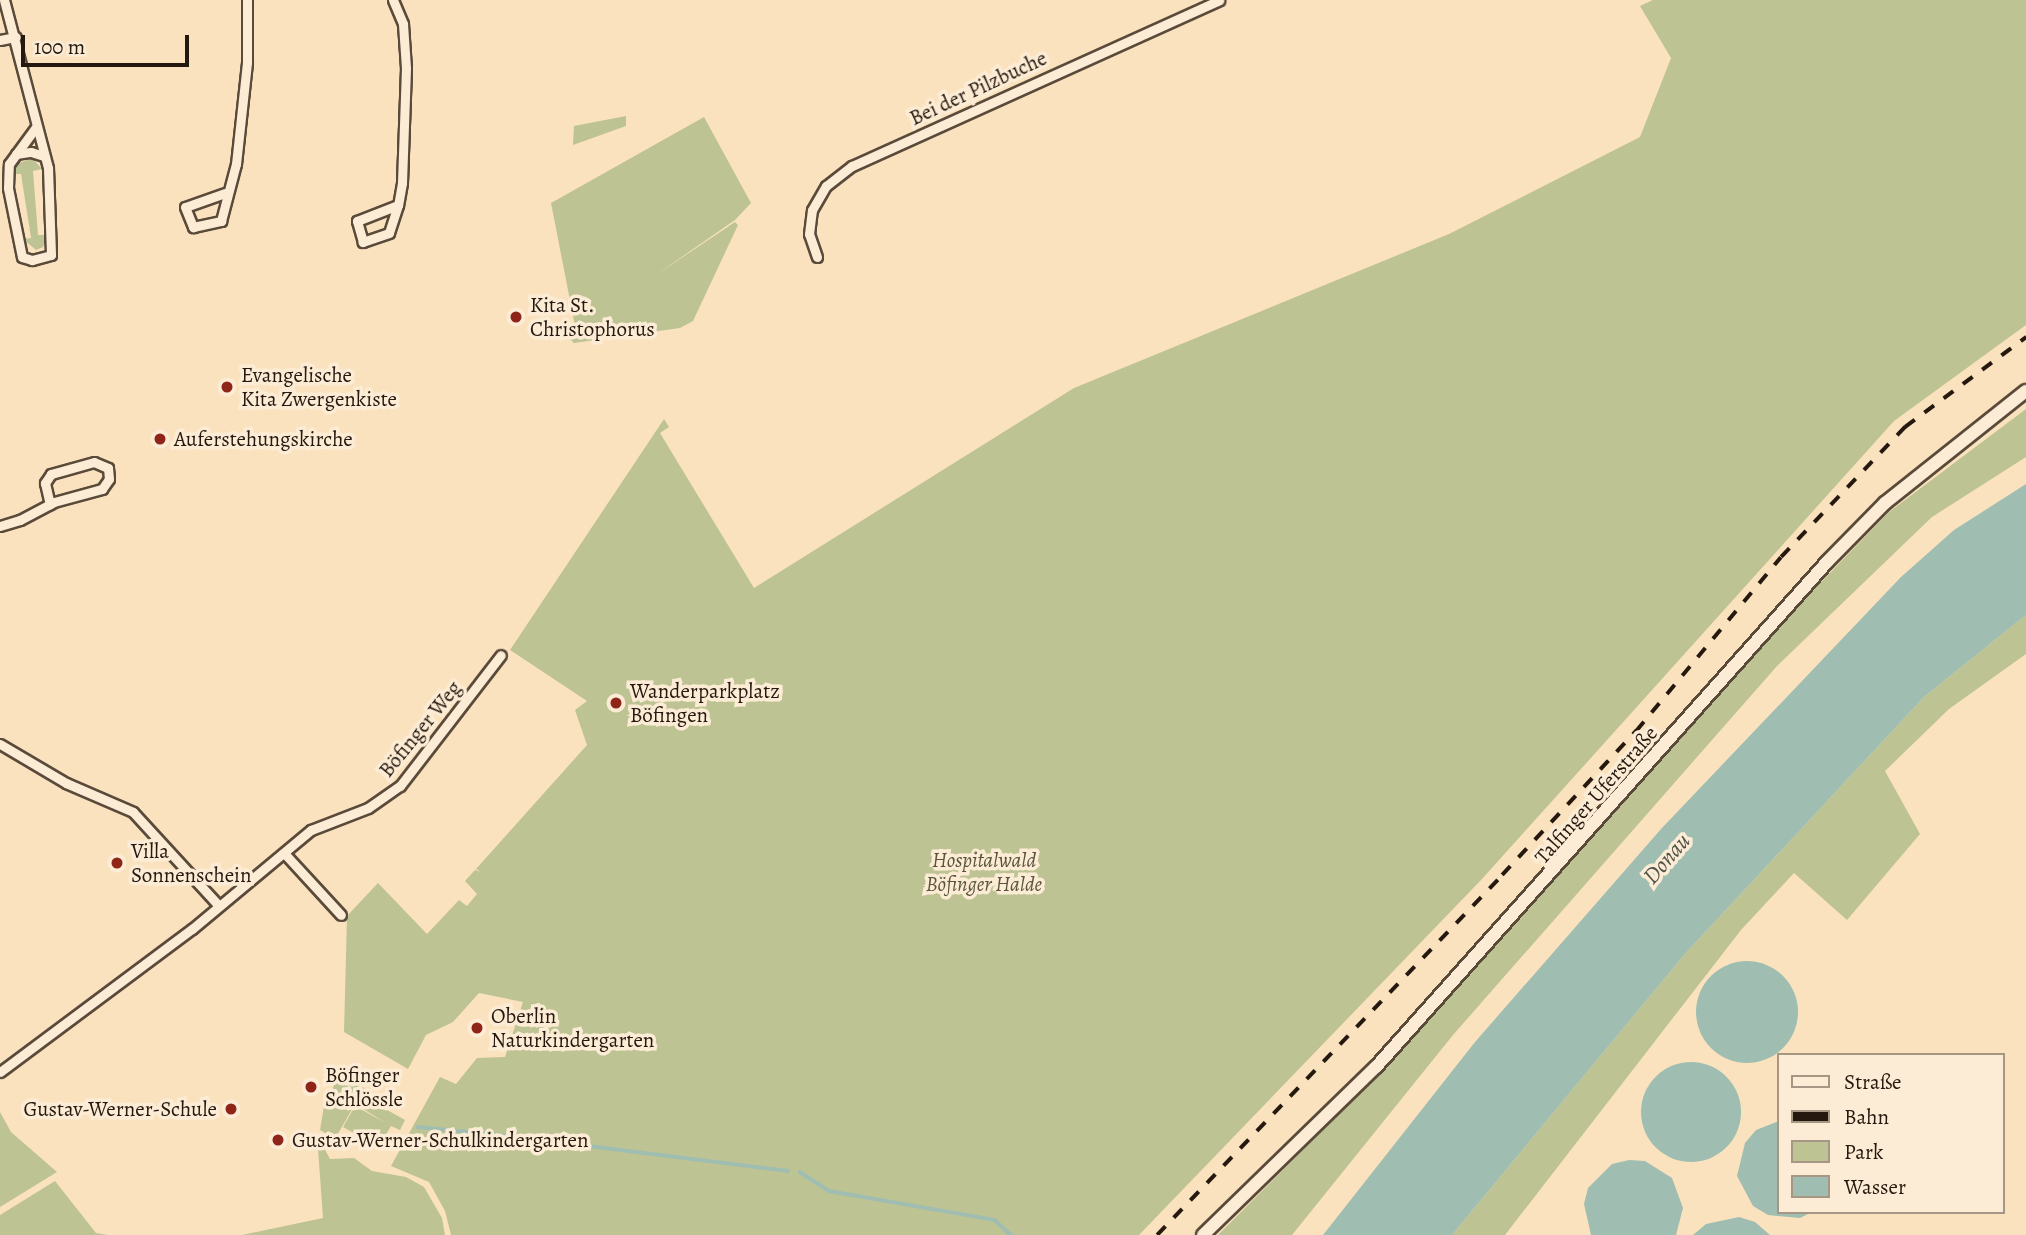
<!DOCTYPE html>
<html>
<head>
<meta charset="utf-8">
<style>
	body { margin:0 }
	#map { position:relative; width:2026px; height:1235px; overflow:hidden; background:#fbe2be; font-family:Alegreya,serif }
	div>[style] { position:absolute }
	.green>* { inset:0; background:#bdc393 }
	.water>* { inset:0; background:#9fbeb1 }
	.round { border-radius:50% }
	.stream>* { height:3.5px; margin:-1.75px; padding:0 1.75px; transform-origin:1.75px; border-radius:1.75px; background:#9fbeb1 }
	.roads { filter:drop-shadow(2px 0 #5a4a3a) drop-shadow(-2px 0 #5a4a3a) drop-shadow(0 2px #5a4a3a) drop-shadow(0 -2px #5a4a3a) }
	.street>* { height:9px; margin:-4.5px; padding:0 4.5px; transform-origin:4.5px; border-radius:4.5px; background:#fcecd5 }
	.secondary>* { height:12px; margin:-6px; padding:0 6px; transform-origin:6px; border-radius:6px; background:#fcecd5 }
	.rail>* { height:3.5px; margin-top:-1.75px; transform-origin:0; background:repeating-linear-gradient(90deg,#25180e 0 12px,transparent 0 24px) }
	.dots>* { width:19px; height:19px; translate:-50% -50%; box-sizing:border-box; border:4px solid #fcecd5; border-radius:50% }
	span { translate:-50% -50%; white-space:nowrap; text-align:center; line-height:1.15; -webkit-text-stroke:7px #fcecd5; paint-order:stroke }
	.street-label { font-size:21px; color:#25180e }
	.poi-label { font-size:21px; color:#25180e }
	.left { translate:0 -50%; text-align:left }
	.right { translate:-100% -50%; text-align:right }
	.park-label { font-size:21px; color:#5a543d; font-style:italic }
	.water-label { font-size:23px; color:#505247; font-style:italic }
	.legend { position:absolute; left:1777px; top:1053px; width:228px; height:161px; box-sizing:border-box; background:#fcecd5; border:2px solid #a69785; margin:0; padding:9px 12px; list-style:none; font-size:21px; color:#25180e }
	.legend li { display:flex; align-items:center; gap:14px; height:35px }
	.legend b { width:35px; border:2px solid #a69785 }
	.scale { position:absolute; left:21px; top:35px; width:168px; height:32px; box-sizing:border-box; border:4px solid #25180e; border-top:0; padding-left:9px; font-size:21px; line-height:24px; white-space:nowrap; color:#25180e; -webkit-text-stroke:5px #fcecd5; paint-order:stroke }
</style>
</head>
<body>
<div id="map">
	<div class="green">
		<i style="clip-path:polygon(1653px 0,2026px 0,2026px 325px,1894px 421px,1482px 879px,1139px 1235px,451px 1235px,445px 1211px,429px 1182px,391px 1166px,440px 1077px,456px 1084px,477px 1058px,505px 1057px,523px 1002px,479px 993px,453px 1022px,426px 1035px,408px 1069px,344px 1032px,347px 916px,378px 883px,427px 934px,459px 900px,467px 906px,477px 894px,465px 881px,475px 870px,481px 872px,476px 869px,587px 745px,575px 710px,587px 701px,510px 650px,664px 419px,669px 427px,660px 433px,754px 588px,1074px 388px,1449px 234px,1640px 137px,1671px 58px,1640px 6px)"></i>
		<i style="clip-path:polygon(626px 116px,626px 126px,573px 145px,574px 126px)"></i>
		<i style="clip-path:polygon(704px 117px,751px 203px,735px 220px,653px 277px,735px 222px,738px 225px,693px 321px,680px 328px,574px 343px,568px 337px,576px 331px,551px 203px)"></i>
		<i style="clip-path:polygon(32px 158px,42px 169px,33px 171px,38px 235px,47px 235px,43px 247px,36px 250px,23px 239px,31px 238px,21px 174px,13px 174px,14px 165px)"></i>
		<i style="clip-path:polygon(2026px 409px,2026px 457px,1932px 517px,1777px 666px,1453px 1035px,1292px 1235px,1218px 1235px,1390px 1063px,1763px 642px,1889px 512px)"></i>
		<i style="clip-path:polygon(2026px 615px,2026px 654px,1949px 709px,1885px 771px,1920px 834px,1847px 920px,1794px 873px,1741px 930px,1505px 1235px,1452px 1235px,1684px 955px,1924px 697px)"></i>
		<i style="clip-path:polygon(340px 1073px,367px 1090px,364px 1097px,405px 1120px,400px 1130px,391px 1126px,379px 1147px,343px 1127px,355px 1106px,386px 1123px,355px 1104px,335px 1139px,320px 1130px,324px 1106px)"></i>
		<i style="clip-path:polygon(0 1112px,11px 1132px,57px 1172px,0 1207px)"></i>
		<i style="clip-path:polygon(317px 1135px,330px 1159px,354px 1158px,372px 1171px,406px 1177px,424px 1187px,442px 1218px,445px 1235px,242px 1235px,323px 1218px)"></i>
		<i style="clip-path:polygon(55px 1181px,96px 1233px,108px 1235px,0 1235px,0 1215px)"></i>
	</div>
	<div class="water">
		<i style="clip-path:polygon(2026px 484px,2026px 615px,1924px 697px,1684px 955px,1452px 1235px,1323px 1235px,1475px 1042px,1661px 829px,1901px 577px,1954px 530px)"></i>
		<i class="round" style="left:1696px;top:961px;width:102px;height:102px"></i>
		<i class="round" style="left:1641px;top:1062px;width:100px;height:100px"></i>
		<i style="clip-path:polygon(1779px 1121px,1779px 1212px,1812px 1212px,1800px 1218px,1768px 1215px,1753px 1206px,1737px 1176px,1745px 1143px,1756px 1130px)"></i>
		<i style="clip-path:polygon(1629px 1160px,1645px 1161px,1672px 1178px,1683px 1208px,1676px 1235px,1591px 1235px,1584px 1204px,1588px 1188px,1612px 1164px)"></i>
		<i style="clip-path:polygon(1739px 1217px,1755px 1222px,1770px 1235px,1693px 1235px,1706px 1224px)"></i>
	</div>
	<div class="stream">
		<i style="left:418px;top:1127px;width:101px;rotate:5.7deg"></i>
		<i style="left:532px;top:1139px;width:258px;rotate:7.1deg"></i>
		<i style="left:800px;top:1172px;width:35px;rotate:33deg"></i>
		<i style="left:829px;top:1191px;width:169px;rotate:9.9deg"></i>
		<i style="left:995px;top:1220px;width:22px;rotate:43deg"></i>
	</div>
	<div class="roads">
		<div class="street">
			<i style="left:4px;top:0;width:174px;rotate:75.3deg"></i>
			<i style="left:48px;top:168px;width:87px;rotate:88deg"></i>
			<i style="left:51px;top:255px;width:20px;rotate:165deg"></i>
			<i style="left:32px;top:260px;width:10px;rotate:-163deg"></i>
			<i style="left:22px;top:257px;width:70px;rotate:-101.5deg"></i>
			<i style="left:8px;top:188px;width:24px;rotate:-88deg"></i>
			<i style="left:9px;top:164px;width:46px;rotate:-53.9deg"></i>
			<i style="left:393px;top:0;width:26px;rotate:67deg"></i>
			<i style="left:403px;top:24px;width:44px;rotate:86.1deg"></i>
			<i style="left:406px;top:68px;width:115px;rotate:92deg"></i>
			<i style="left:402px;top:183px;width:22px;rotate:100deg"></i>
			<i style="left:398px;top:205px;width:29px;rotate:108deg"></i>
			<i style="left:389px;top:233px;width:28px;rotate:161deg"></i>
			<i style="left:363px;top:242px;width:22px;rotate:-106deg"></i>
			<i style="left:357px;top:221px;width:44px;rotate:-21.3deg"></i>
			<i style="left:0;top:40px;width:16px;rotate:-11deg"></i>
			<i style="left:16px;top:154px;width:15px;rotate:-8deg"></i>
			<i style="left:31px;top:152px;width:14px;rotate:17deg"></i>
			<i style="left:225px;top:193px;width:42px;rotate:160.7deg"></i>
			<i style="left:185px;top:207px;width:22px;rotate:68deg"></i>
			<i style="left:193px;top:227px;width:29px;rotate:-12deg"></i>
			<i style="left:221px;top:221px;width:59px;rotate:-75.3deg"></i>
			<i style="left:236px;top:164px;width:103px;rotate:-83.8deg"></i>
			<i style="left:247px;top:62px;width:62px;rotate:-90deg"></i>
			<i style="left:817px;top:257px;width:24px;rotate:-109deg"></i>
			<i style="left:809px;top:234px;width:24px;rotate:-83deg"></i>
			<i style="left:812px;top:210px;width:28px;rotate:-60deg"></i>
			<i style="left:826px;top:186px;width:33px;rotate:-38deg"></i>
			<i style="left:852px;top:166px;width:403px;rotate:-24.3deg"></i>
			<i style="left:0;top:526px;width:21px;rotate:-17deg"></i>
			<i style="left:20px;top:520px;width:38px;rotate:-28deg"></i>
			<i style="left:54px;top:502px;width:50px;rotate:-15.2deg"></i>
			<i style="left:102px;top:489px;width:12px;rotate:-55deg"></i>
			<i style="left:109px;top:479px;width:11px;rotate:-95deg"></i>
			<i style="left:108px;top:468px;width:15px;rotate:-157deg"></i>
			<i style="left:94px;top:462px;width:45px;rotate:164.4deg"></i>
			<i style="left:51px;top:474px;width:11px;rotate:124deg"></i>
			<i style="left:45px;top:483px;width:22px;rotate:77deg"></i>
			<i style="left:0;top:744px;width:77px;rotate:30.6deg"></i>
			<i style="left:66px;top:783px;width:73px;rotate:23.4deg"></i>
			<i style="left:133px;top:812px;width:127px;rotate:47.5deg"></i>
			<i style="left:284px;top:853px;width:84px;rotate:47.4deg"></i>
			<i style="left:0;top:1072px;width:239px;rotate:-36.7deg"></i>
			<i style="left:192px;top:929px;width:155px;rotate:-39.8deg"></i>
			<i style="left:311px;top:830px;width:61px;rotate:-21.1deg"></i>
			<i style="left:368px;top:808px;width:39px;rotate:-35deg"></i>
			<i style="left:400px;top:786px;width:165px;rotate:-52.4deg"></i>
		</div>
		<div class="secondary">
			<i style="left:1203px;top:1235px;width:241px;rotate:-44.2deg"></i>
			<i style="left:1376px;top:1067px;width:677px;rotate:-48.23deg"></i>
			<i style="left:1827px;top:562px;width:83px;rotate:-45.5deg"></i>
			<i style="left:1885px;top:503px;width:180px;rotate:-38.5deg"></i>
		</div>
	</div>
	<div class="rail">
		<i style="left:1157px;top:1235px;width:499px;rotate:-46.2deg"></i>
		<i style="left:1502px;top:875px;width:197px;rotate:-47.1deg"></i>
		<i style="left:1636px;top:731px;width:226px;rotate:-50.2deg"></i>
		<i style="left:1781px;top:557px;width:180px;rotate:-46.4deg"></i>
		<i style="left:1905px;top:427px;width:151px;rotate:-36.6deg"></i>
	</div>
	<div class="dots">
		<i style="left:516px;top:317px;background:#8f2418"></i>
		<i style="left:227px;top:387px;background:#8f2418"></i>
		<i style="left:160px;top:439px;background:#8f2418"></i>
		<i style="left:616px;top:703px;background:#8f2418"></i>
		<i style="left:117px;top:863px;background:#8f2418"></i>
		<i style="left:477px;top:1028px;background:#8f2418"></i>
		<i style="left:311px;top:1087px;background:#8f2418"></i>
		<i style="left:231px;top:1109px;background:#8f2418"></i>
		<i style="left:278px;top:1140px;background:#8f2418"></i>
	</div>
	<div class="street-label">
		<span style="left:978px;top:88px;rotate:-25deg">Bei der Pilzbuche</span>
		<span style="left:420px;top:729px;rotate:-51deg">Böfinger Weg</span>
		<span style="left:1596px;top:795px;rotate:-49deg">Talfinger Uferstraße</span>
	</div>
	<div class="poi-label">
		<span class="left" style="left:530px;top:317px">Kita St.<br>Christophorus</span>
		<span class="left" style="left:241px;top:387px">Evangelische<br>Kita Zwergenkiste</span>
		<span class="left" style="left:174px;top:439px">Auferstehungskirche</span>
		<span class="left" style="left:630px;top:703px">Wanderparkplatz<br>Böfingen</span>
		<span class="left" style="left:131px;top:863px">Villa<br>Sonnenschein</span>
		<span class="left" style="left:491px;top:1028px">Oberlin<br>Naturkindergarten</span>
		<span class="left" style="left:325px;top:1087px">Böfinger<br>Schlössle</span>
		<span class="right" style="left:217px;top:1109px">Gustav-Werner-Schule</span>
		<span class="left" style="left:292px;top:1140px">Gustav-Werner-Schulkindergarten</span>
	</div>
	<div class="park-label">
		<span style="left:984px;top:872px">Hospitalwald<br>Böfinger Halde</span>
	</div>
	<div class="water-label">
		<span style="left:1667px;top:859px;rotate:-49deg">Donau</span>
	</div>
	<ul class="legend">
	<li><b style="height:9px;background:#fcecd5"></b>Straße</li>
	<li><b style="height:9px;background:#25180e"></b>Bahn</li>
	<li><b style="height:19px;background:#bdc393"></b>Park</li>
	<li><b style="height:19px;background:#9fbeb1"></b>Wasser</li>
	</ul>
	<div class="scale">100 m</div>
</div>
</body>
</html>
